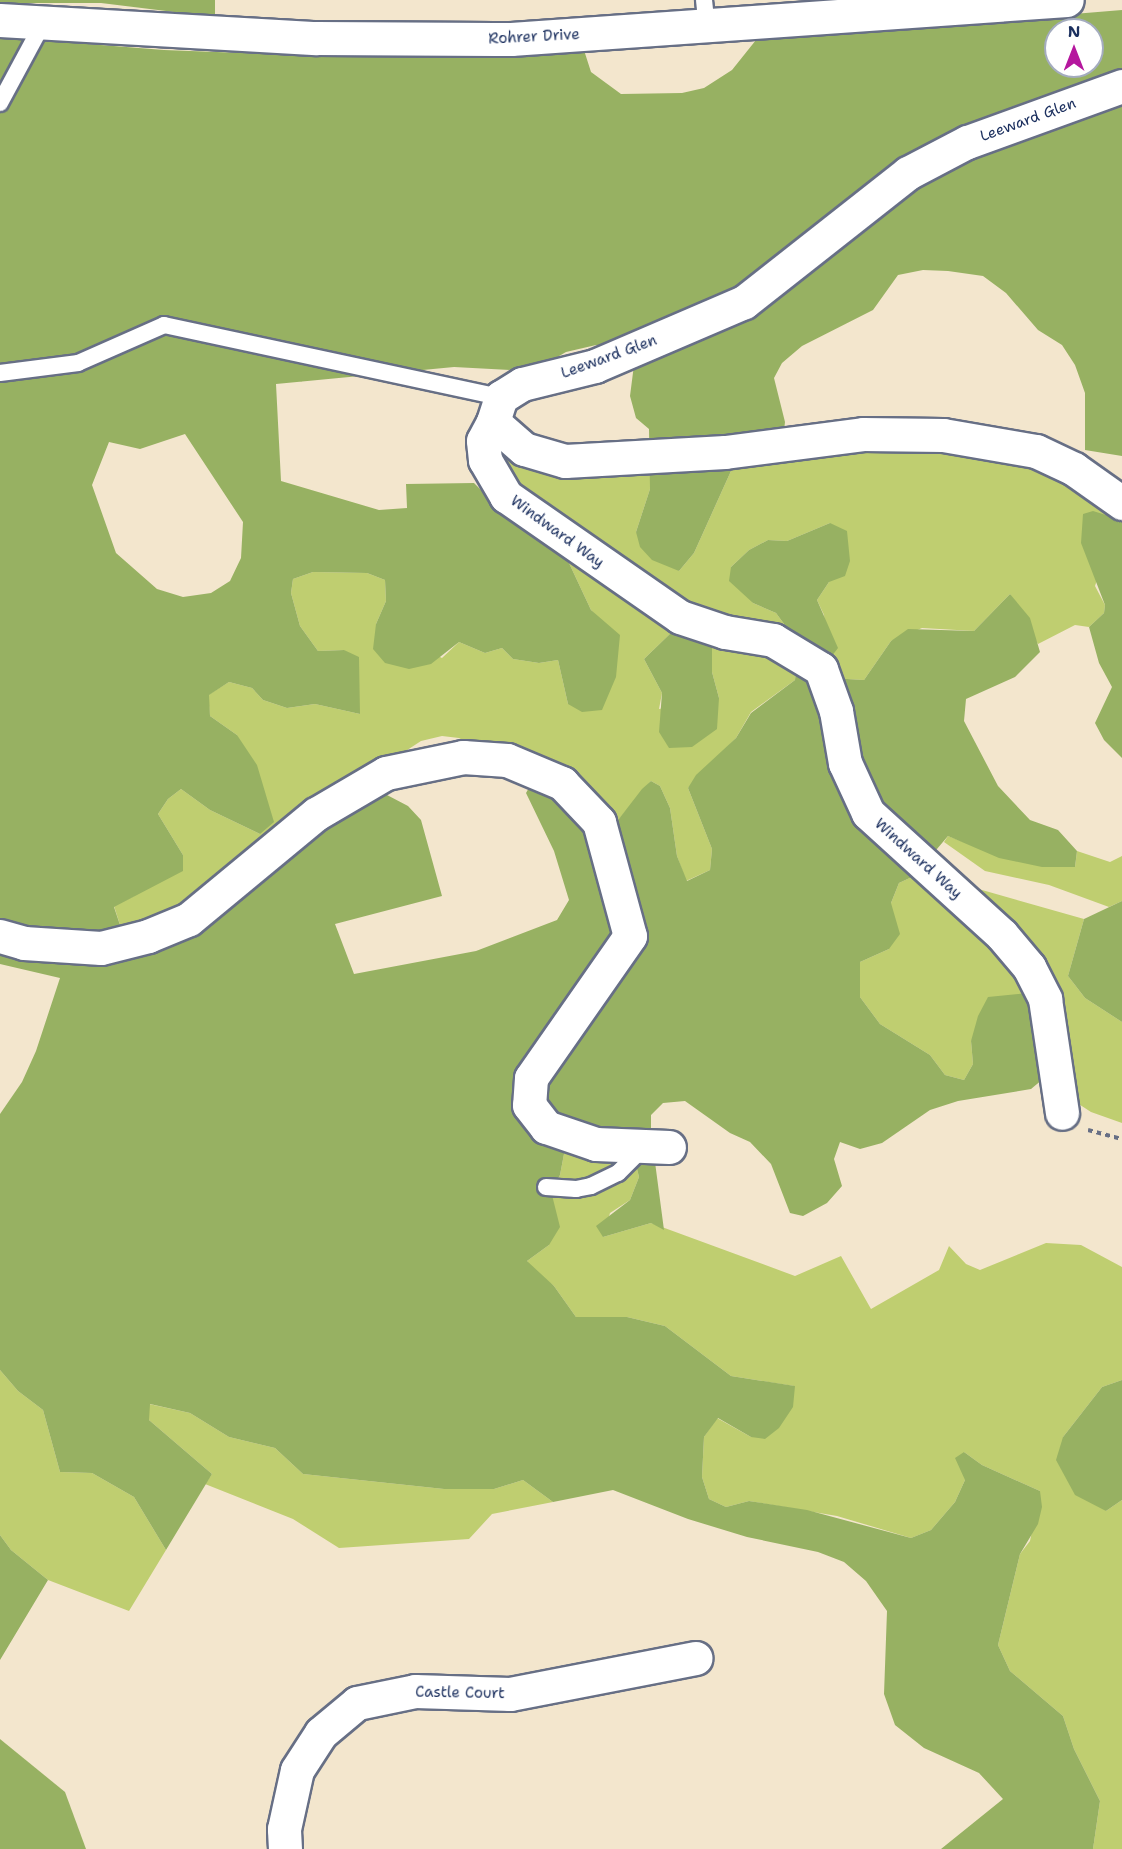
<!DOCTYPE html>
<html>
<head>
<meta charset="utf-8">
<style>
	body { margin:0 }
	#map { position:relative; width:1122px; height:1849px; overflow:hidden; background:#f3e6cd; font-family:"Shantell Sans",sans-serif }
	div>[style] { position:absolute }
	.green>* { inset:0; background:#bfce70 }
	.forest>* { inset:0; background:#97b162 }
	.path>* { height:4px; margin-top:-2px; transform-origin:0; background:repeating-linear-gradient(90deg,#676f85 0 4.5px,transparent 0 9px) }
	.roads { filter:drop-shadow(2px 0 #676f85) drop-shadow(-2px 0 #676f85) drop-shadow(0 2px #676f85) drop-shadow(0 -2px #676f85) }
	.service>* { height:16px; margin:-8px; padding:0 8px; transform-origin:8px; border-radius:8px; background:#fff }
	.minor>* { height:33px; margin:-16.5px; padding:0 16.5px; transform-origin:16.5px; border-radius:16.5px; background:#fff }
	span { translate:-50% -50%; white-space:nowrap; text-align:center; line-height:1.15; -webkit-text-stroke:4.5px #fff; paint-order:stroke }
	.street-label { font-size:15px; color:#1b2f5e }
	.north { position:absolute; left:1044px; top:18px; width:60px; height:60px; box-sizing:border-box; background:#fff; border:2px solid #a4acbf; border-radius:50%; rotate:0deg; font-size:16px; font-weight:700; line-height:24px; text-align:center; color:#1b2f5e }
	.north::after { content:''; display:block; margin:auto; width:21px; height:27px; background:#b5179e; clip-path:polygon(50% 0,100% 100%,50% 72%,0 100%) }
</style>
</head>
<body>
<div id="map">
	<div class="green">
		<i style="clip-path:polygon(907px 441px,1028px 462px,1081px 487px,1118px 517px,1095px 586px,1105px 605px,1104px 613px,1089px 627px,1075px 625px,1038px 644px,1010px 594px,974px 631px,922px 628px,891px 641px,864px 680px,830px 678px,824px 615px,817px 600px,829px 582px,830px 523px,787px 541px,768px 540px,749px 550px,731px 567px,753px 603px,776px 613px,790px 632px,685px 606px,543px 510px,506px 473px,498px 450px,517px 460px,651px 472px,650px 489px,636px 532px,679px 571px,694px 553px,731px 471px,748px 458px)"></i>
		<i style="clip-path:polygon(569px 563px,618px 589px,674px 630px,644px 659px,662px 693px,659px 709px,719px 698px,712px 672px,712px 640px,797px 661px,795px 680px,751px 712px,736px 738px,688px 788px,712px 849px,710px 870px,686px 881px,677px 856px,670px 808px,660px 786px,651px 781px,615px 824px,459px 738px,442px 736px,421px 741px,222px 871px,163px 916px,122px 931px,114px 906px,134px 896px,183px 855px,158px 814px,168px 799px,181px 789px,210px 810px,260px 834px,237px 735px,210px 716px,208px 695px,229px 682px,252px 688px,263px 700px,287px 708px,315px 704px,360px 714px,344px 650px,318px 651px,300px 626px,291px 593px,293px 579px,313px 572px,367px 573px,385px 580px,386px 601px,376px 624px,442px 658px,459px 642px,485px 653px,502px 648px,513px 659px,539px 663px,558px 660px,568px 704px,607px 628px,591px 610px)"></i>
		<i style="clip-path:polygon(948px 836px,974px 846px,1075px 867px,1077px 851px,1110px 862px,1122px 856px,1122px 901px,1109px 907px,1049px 885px,985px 871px,944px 842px)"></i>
		<i style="clip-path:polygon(914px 876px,993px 949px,1027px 993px,971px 1041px,973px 1064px,964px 1080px,945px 1075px,930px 1055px,880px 1024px,860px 997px,860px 962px,889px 949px,891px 903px,899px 883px)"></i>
		<i style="clip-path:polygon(975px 888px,1084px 919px,1068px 976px,1085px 998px,1122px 1022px,1122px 1123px,1091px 1112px,1071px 1099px,1060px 1061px)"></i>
		<i style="clip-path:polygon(581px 1135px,632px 1149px,639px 1177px,630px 1200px,610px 1213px,603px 1237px,651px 1223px,795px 1276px,841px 1256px,871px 1309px,939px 1270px,949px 1246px,966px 1264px,980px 1270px,1046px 1243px,1081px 1245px,1122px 1267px,1122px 1380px,1102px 1387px,1063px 1437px,1106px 1511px,1122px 1500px,1122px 1849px,1093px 1849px,1100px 1801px,1074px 1749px,1063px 1716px,1010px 1671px,998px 1645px,1020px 1554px,1030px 1541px,1040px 1491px,982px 1465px,964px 1452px,965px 1480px,955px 1502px,931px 1530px,911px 1538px,837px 1516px,749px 1501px,726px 1507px,709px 1499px,702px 1477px,704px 1437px,717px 1418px,751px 1437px,794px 1386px,731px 1376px,665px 1326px,627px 1317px,576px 1317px,554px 1286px,533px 1270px,527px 1261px,549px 1245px,551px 1191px,560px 1175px,564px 1154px)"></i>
		<i style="clip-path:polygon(0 1370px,18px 1391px,43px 1410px,60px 1472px,92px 1473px,134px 1497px,166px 1550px,129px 1611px,48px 1580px,11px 1550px,0 1535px)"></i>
		<i style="clip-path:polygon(149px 1404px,190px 1413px,229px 1437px,275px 1448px,303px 1474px,444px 1489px,494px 1489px,523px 1480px,553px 1502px,492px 1514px,469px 1539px,339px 1548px,293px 1519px,205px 1484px,212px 1474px,149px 1420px)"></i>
	</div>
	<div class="forest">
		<i style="clip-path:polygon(0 0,215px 0,215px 17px,101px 3px,0 3px)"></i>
		<i style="clip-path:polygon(evenodd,1122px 10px,1122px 456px,1085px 450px,1085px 393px,1075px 365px,1062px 345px,1038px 330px,1006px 293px,983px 276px,948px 271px,923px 270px,898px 275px,873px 310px,802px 346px,782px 363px,774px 378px,785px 422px,783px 440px,755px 453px,731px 471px,694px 553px,679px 571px,652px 560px,640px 547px,636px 532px,650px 489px,649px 429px,636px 418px,630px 396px,635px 357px,618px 346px,596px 345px,566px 352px,547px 363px,511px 370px,454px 367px,276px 384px,281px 481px,379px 510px,407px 508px,406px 484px,474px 483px,493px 502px,551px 544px,569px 563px,591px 610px,620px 635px,616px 677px,602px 710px,582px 712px,568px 704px,558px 660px,539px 663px,513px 659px,502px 648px,485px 653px,459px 642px,431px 664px,409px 669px,385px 663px,373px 649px,376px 624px,386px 601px,385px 580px,367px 573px,313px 572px,293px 579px,291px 593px,300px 626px,318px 651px,344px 650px,359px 657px,360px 714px,315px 704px,287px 708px,263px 700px,252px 688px,229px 682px,209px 695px,210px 716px,237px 735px,257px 765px,274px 822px,260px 834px,210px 810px,181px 789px,168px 799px,158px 814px,183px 855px,183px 871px,114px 907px,122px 931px,147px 940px,363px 791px,387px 795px,408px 806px,421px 820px,442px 896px,335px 924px,354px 974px,476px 951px,557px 920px,569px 900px,554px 851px,526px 793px,530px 786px,615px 824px,642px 789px,651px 781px,660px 786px,670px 808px,677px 856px,687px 881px,710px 870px,712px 849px,688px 788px,696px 775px,736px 738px,751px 713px,795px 680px,797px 661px,790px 632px,776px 613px,753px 603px,729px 581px,731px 567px,749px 550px,768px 540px,787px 541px,830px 523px,847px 531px,850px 561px,845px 576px,829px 582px,817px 600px,838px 648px,825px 665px,830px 678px,864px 680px,891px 641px,908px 629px,974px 631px,1010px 594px,1030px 618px,1040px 652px,1015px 677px,966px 699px,964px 721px,998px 786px,1030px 820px,1058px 830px,1077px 851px,1075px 867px,1042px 867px,999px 858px,948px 836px,914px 876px,899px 883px,891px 903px,900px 934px,889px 949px,860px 962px,860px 997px,880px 1024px,930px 1055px,945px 1075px,964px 1080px,973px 1064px,971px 1041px,978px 1016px,988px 997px,1027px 993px,1034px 1004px,1043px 1079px,1031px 1089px,958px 1101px,930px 1110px,882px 1143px,860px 1149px,840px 1142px,834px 1159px,842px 1186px,827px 1203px,803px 1216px,790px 1213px,771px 1164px,750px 1142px,730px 1133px,685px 1101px,663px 1103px,651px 1115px,651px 1132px,664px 1230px,651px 1223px,603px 1237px,596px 1226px,630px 1200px,639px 1177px,632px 1149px,581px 1135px,564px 1154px,560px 1175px,551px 1191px,560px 1227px,549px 1245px,527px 1261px,554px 1286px,576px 1317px,627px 1317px,665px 1326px,731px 1376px,795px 1386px,793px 1407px,779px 1428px,765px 1439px,751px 1437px,718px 1418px,704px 1437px,702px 1477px,709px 1499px,726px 1507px,749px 1501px,807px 1510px,911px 1538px,931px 1530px,955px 1502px,965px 1480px,955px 1458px,964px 1452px,982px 1465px,1040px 1491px,1042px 1507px,1038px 1524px,1020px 1554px,998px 1645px,1010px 1671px,1063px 1716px,1074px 1749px,1100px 1801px,1093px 1849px,941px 1849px,1003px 1799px,979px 1773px,924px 1748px,895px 1725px,884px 1694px,887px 1611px,866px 1581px,844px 1562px,818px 1552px,747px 1537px,688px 1519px,613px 1490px,553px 1502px,523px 1480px,494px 1489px,444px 1489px,303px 1474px,275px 1448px,229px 1437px,190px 1413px,150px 1404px,149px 1420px,212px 1474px,166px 1550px,134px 1497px,92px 1473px,60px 1472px,43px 1410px,18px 1391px,0 1370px,0 1114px,22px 1082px,36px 1051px,60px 978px,0 964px,0 37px,164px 50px,327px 56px,583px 47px,591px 72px,621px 94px,682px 93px,704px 88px,732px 70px,756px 40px,1122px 10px,1056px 30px,1092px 30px,1092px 66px,1056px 66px,1056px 30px,1122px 10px,185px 434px,243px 522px,241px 558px,230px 581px,211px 593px,183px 597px,157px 589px,116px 553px,92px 485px,109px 442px,140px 449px,185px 434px)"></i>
		<i style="clip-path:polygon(1093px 511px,1122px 520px,1122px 758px,1104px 740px,1095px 723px,1112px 687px,1099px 663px,1089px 627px,1104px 613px,1105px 605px,1081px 543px,1083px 514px)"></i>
		<i style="clip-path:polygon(674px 630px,712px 640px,712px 672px,719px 698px,717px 729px,692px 747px,669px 748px,659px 732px,662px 693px,644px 659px)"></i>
		<i style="clip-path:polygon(1122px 901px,1122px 1022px,1085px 998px,1068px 976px,1084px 919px)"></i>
		<i style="clip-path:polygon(1122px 1380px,1122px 1500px,1106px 1511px,1075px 1495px,1056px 1460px,1063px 1437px,1102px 1387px)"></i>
		<i style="clip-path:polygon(0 1535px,11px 1550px,48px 1580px,0 1660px)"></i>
		<i style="clip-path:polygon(0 1739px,65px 1792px,86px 1849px,0 1849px)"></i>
	</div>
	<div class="path">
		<i style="left:1088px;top:1130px;width:35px;rotate:15deg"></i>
	</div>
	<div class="roads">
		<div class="service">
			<i style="left:704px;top:0;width:27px;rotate:84deg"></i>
			<i style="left:0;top:103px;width:91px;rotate:-61.7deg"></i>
			<i style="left:0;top:373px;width:79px;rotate:-7.3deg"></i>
			<i style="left:78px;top:363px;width:94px;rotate:-23.8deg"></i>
			<i style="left:164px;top:325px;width:345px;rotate:12.1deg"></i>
			<i style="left:546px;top:1187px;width:30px;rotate:4deg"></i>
			<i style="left:576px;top:1189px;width:15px;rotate:-11deg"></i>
			<i style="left:591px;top:1186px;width:30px;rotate:-26deg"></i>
			<i style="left:618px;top:1173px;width:37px;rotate:-45deg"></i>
		</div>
		<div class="minor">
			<i style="left:0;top:20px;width:317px;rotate:3.3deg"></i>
			<i style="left:316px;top:38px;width:195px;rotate:0.3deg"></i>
			<i style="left:511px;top:39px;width:557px;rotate:-4.01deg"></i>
			<i style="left:1122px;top:86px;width:165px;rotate:160.1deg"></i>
			<i style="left:967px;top:142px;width:67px;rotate:152.3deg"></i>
			<i style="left:908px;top:173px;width:209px;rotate:141.8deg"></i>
			<i style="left:744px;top:302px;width:162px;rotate:156.8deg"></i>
			<i style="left:595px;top:366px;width:75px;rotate:166.1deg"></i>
			<i style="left:522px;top:384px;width:25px;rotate:148deg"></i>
			<i style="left:501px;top:397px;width:26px;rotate:108deg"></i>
			<i style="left:493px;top:422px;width:41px;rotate:41.1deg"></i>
			<i style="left:524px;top:449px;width:43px;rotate:16.3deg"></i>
			<i style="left:565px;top:461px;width:160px;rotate:-3.2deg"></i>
			<i style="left:725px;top:452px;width:139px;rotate:-7.4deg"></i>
			<i style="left:863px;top:434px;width:80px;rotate:0.7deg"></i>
			<i style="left:943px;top:435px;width:94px;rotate:9.8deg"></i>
			<i style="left:1036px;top:451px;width:42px;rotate:25.3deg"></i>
			<i style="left:1074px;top:469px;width:59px;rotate:35.3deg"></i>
			<i style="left:493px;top:422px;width:21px;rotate:118deg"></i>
			<i style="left:483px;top:441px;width:19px;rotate:84deg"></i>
			<i style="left:485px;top:460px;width:42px;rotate:59.7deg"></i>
			<i style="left:506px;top:496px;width:212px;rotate:34.8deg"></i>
			<i style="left:680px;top:617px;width:47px;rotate:18.4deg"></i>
			<i style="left:725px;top:632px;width:49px;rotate:9.5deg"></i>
			<i style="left:773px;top:640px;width:56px;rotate:31.1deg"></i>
			<i style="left:821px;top:669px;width:45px;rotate:70.3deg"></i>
			<i style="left:836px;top:711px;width:53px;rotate:80.2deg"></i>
			<i style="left:845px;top:763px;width:55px;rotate:65.3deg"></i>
			<i style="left:868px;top:813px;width:181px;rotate:42.3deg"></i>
			<i style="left:1002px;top:935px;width:42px;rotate:49.8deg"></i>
			<i style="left:1029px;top:967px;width:36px;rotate:63deg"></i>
			<i style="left:1045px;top:999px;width:115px;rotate:81.5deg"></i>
			<i style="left:0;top:936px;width:25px;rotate:16deg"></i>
			<i style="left:24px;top:943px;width:77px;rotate:3.7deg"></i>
			<i style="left:101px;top:948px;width:49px;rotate:-14.3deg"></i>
			<i style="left:148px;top:936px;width:44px;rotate:-22.5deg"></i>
			<i style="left:189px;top:919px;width:165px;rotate:-39.6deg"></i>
			<i style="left:316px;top:814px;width:81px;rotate:-30.4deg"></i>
			<i style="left:386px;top:773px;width:79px;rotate:-11.7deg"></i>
			<i style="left:463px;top:757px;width:44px;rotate:3.9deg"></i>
			<i style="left:507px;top:760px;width:60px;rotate:22.7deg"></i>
			<i style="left:562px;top:783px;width:54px;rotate:46.5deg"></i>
			<i style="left:599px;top:822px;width:118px;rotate:74.8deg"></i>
			<i style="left:630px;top:936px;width:173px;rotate:124.9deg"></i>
			<i style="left:531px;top:1078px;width:27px;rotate:94deg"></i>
			<i style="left:529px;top:1105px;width:28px;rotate:52deg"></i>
			<i style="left:546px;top:1127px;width:53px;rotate:18.8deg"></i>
			<i style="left:596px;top:1144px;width:73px;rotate:2.4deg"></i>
			<i style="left:285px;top:1849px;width:20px;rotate:-93deg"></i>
			<i style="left:284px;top:1829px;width:60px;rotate:-77.6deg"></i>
			<i style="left:297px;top:1770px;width:44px;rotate:-57deg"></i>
			<i style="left:321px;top:1733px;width:47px;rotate:-39.8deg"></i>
			<i style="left:357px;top:1703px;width:59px;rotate:-11.7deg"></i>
			<i style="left:415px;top:1691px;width:95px;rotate:1.8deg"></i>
			<i style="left:510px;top:1694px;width:189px;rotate:-11deg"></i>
		</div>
	</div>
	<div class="street-label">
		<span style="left:534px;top:37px;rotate:-3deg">Rohrer Drive</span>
		<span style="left:1028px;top:120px;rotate:-20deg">Leeward Glen</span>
		<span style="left:609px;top:357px;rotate:-20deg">Leeward Glen</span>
		<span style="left:557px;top:532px;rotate:36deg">Windward Way</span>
		<span style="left:918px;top:859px;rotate:42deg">Windward Way</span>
		<span style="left:460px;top:1693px;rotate:1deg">Castle Court</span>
	</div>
	<div class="north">N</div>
</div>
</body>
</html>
